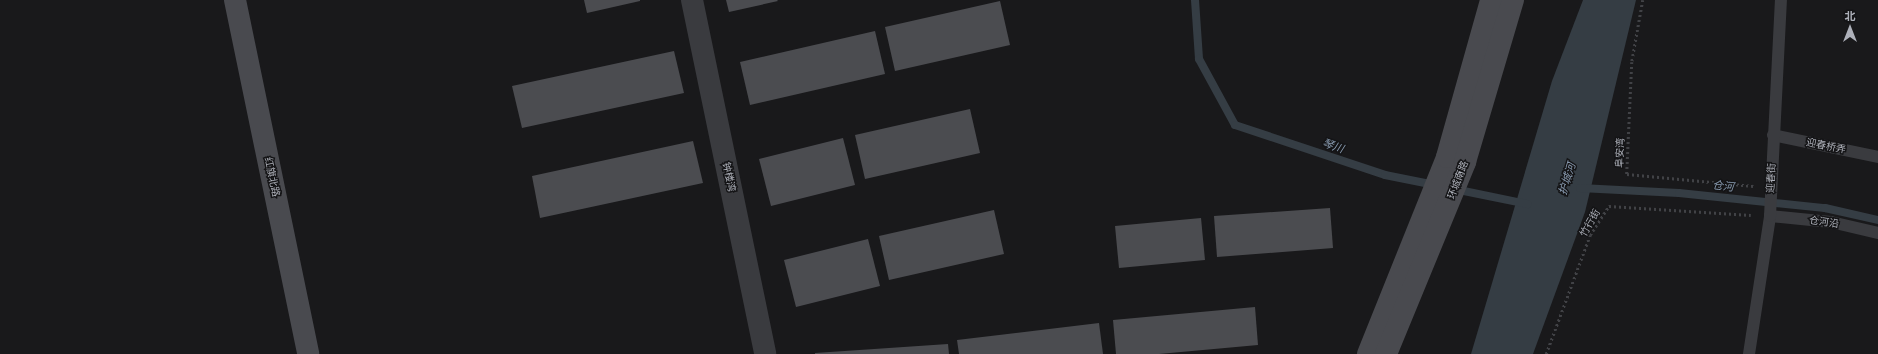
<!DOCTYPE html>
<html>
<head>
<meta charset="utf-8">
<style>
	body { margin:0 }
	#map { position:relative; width:1878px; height:354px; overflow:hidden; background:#19191b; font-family:"DM Sans","Noto Sans SC",sans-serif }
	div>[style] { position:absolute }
	.water>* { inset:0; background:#353d44 }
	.stream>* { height:8px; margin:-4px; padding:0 4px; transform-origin:4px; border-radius:4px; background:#353d44 }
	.building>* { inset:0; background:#4b4c50 }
	.path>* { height:2.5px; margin-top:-1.25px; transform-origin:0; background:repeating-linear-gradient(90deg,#414246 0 2px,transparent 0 5px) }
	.lane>* { height:12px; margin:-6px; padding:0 6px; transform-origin:6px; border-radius:6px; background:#3a3b3f }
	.street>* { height:22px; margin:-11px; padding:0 11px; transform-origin:11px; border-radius:11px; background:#3a3b3f }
	.secondary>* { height:22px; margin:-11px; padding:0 11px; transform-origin:11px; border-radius:11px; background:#494a4f }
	span { translate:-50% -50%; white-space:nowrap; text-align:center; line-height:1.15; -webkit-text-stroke:3px #141416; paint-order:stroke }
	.street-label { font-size:10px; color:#adb0b9 }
	.water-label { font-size:11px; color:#889aaf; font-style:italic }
	.north { position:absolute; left:1830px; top:8px; width:40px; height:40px; -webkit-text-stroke:3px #141416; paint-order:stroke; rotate:0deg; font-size:11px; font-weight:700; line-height:16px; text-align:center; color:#adb0b9 }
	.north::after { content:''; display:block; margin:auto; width:14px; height:18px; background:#adb0b9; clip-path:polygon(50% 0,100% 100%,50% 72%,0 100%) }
</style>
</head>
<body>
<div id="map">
	<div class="water">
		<i style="clip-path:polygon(1583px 0,1636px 0,1585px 212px,1533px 354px,1471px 354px,1552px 81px)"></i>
	</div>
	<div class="stream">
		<i style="left:1195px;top:0;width:59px;rotate:86.1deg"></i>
		<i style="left:1199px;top:59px;width:75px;rotate:61.4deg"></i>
		<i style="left:1235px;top:125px;width:158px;rotate:18.4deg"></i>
		<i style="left:1385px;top:175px;width:51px;rotate:11.3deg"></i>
		<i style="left:1580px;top:188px;width:99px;rotate:2.9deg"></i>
		<i style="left:1679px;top:193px;width:147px;rotate:5.9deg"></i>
		<i style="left:1825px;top:208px;width:54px;rotate:12.8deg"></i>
		<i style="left:1454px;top:189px;width:75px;rotate:11.6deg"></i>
	</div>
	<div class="building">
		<i style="clip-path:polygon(584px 0,640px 0,640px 1px,587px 13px)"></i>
		<i style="clip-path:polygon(726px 0,777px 0,778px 1px,729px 12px)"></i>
		<i style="clip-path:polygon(1000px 1px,1010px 45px,895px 71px,885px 27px)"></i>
		<i style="clip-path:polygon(875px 31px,885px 74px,750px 105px,740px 62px)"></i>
		<i style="clip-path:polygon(674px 51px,684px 93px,522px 128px,512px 86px)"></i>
		<i style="clip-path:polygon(970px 109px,980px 153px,865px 179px,855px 135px)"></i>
		<i style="clip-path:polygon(843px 138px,855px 185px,771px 206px,759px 159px)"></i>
		<i style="clip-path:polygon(693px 141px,703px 183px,540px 218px,532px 176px)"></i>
		<i style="clip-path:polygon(1330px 208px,1333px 248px,1217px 257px,1214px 216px)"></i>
		<i style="clip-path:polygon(994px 210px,1004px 254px,889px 280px,879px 236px)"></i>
		<i style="clip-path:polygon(1201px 218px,1205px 260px,1119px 268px,1115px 226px)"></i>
		<i style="clip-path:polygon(868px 239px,880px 286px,796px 307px,784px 260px)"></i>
		<i style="clip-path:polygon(1255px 307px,1258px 345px,1159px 354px,1116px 354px,1113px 320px)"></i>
		<i style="clip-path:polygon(1099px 323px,1103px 354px,959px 354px,957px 340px)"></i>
		<i style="clip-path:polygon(948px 344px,949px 354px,815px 354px,815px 353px)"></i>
	</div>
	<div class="path">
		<i style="left:1643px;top:0;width:63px;rotate:100.1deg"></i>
		<i style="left:1632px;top:62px;width:112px;rotate:92.6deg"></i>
		<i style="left:1627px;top:174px;width:127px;rotate:5.4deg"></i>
		<i style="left:1546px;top:354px;width:127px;rotate:-69.7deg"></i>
		<i style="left:1590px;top:235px;width:35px;rotate:-57deg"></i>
		<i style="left:1609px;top:206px;width:142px;rotate:3.6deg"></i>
	</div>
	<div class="lane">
		<i style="left:1773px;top:135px;width:107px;rotate:11.8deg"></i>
		<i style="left:1770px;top:216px;width:61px;rotate:5.6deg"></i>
		<i style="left:1831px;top:222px;width:48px;rotate:13.2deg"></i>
		<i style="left:1749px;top:354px;width:140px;rotate:-81.3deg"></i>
		<i style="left:1770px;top:216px;width:216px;rotate:-87.1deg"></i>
	</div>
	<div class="street">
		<i style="left:692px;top:0;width:361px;rotate:78.3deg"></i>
	</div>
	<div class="secondary">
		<i style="left:235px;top:0;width:361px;rotate:78.3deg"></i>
		<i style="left:1368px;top:354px;width:212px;rotate:-68.1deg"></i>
		<i style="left:1447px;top:157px;width:163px;rotate:-74.3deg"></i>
		<i style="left:1386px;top:354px;width:208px;rotate:-67.6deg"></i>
		<i style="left:1465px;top:162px;width:169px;rotate:-73.5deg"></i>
	</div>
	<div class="street-label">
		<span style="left:1826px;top:146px;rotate:11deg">迎春桥弄</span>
		<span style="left:1620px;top:153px;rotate:-88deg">阜安湾</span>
		<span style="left:272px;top:177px;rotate:78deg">红旗北路</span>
		<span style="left:729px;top:177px;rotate:78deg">钟楼湾</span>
		<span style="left:1771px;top:178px;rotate:-87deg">迎春街</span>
		<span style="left:1458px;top:180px;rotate:-69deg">环城南路</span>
		<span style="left:1824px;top:222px;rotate:8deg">仓河沿</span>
		<span style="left:1590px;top:223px;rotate:-60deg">竹行街</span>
	</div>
	<div class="water-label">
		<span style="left:1333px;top:146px;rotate:18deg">琴川</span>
		<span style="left:1567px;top:179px;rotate:-73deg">护城河</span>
		<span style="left:1723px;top:186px;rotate:6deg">仓河</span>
	</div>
	<div class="north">北</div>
</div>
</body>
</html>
